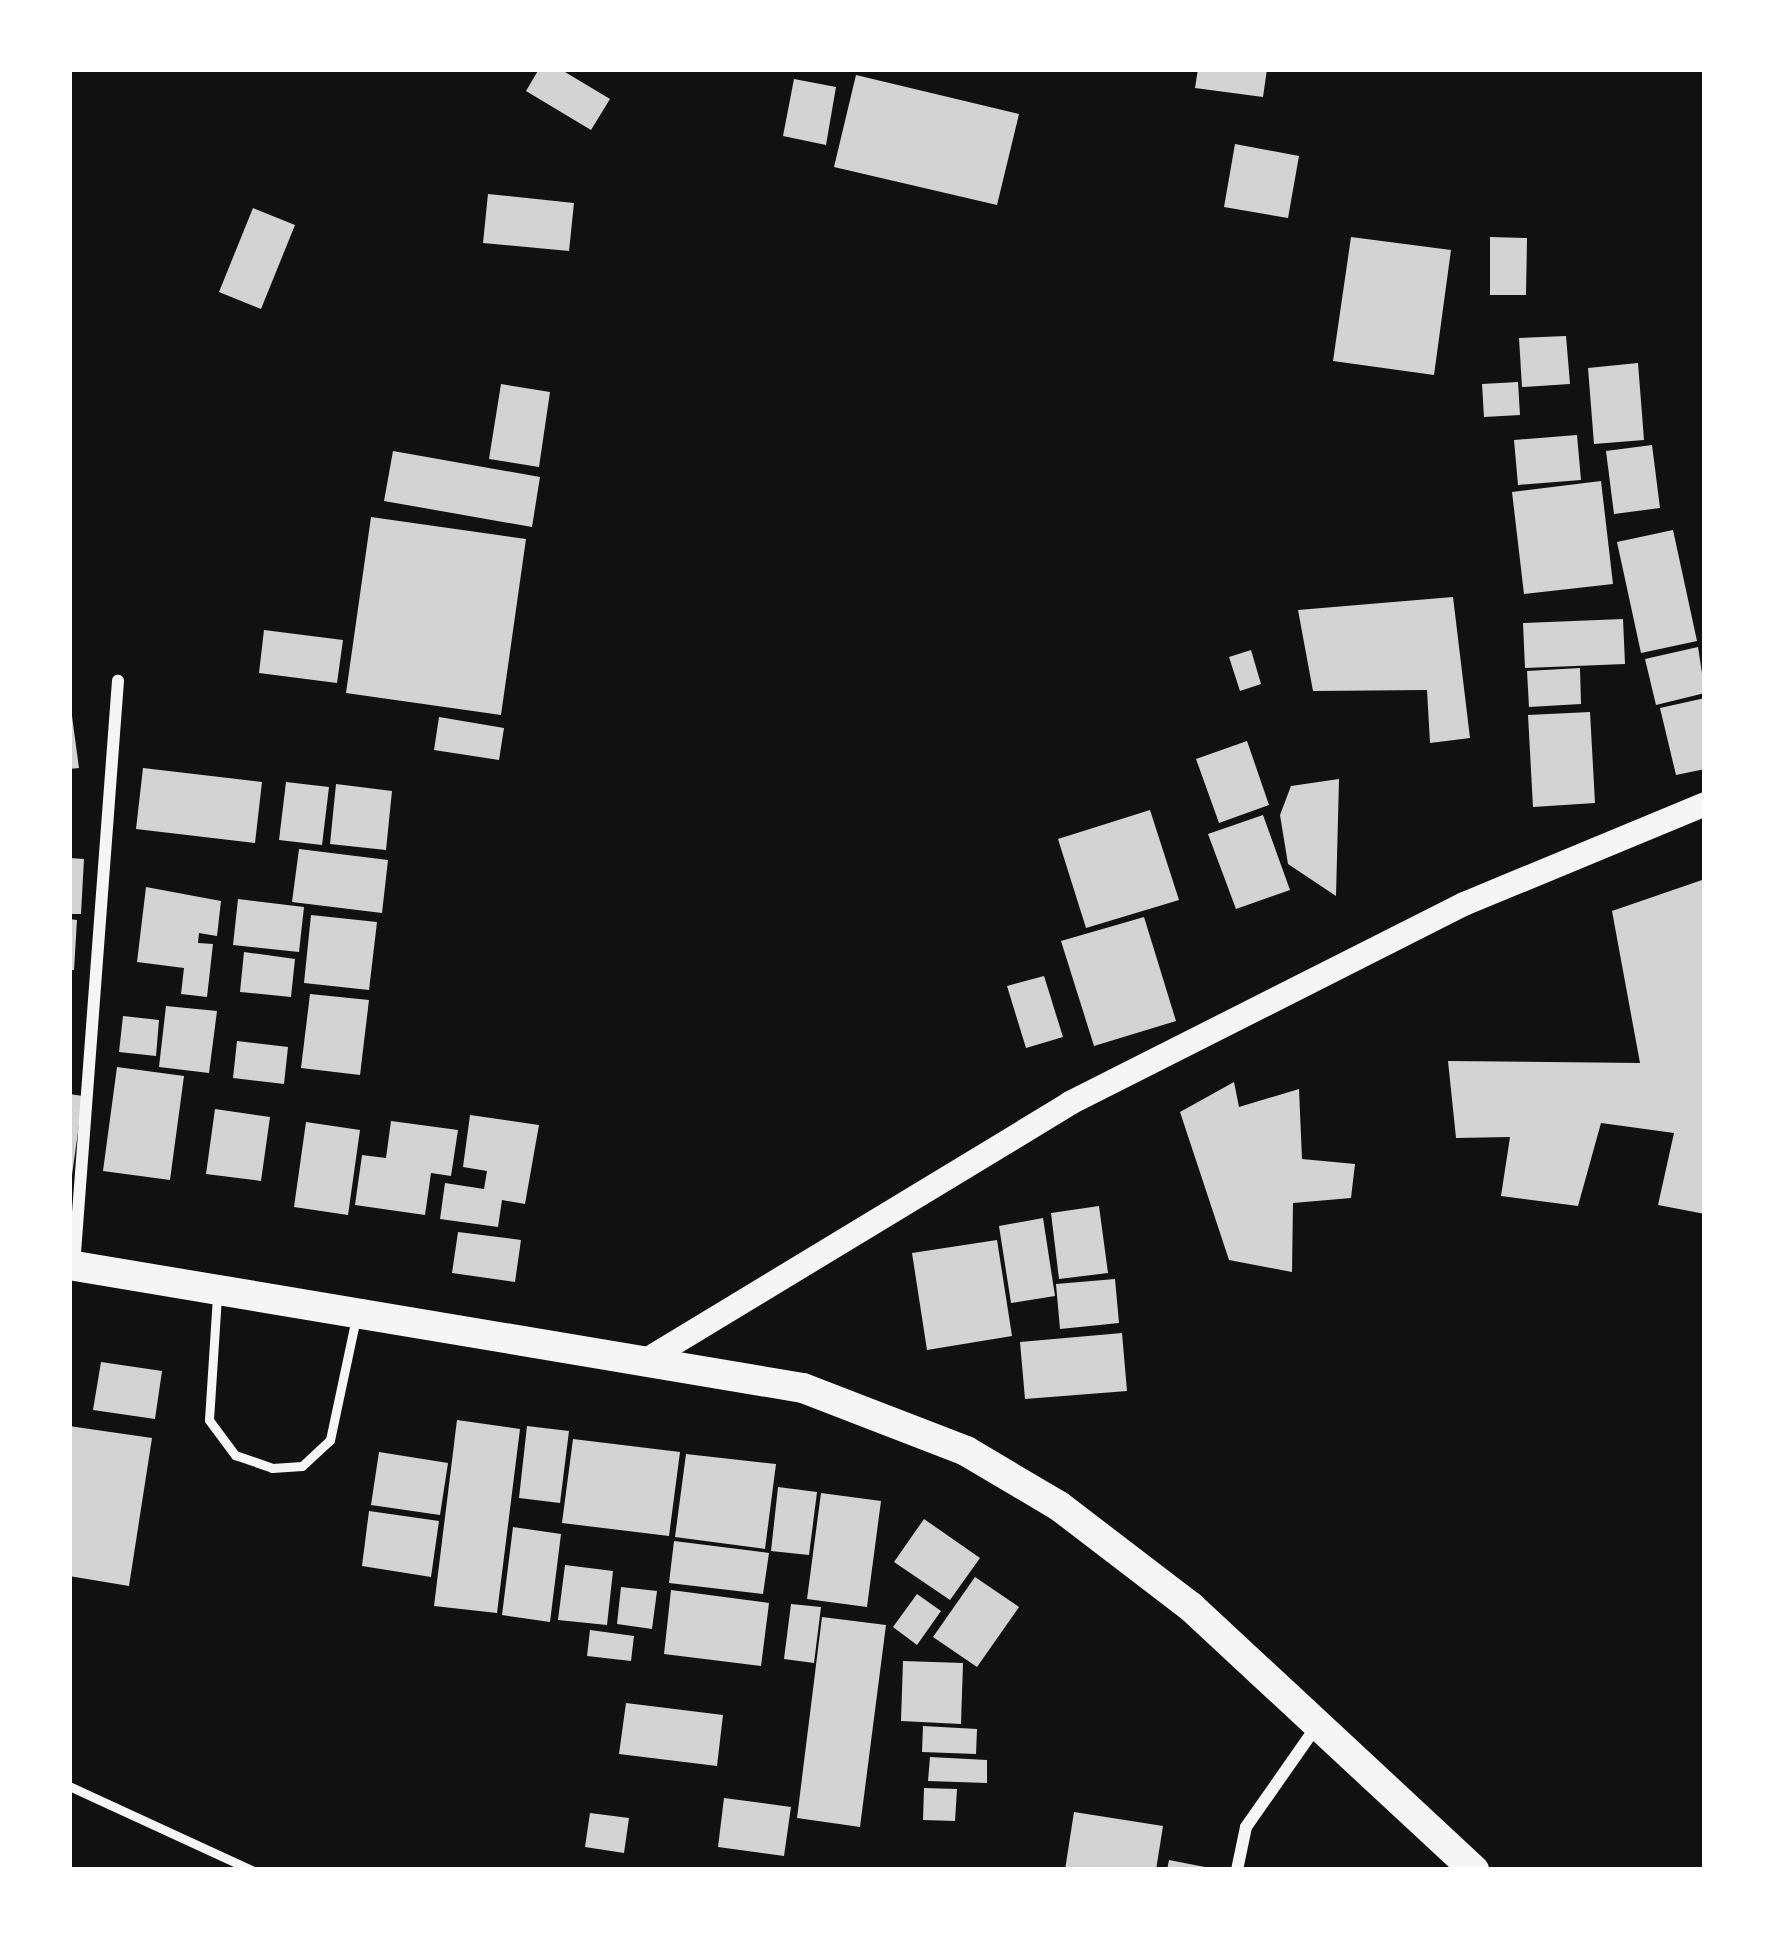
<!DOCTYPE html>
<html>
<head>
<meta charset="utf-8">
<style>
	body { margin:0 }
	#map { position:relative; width:1774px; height:1939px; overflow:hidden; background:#111; font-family:"Noto Sans",sans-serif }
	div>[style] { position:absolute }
	.building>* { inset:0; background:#d3d3d3 }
	.service>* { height:9px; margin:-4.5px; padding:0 4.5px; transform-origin:4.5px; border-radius:4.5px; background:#f5f5f5 }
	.minor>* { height:12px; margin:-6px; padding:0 6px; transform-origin:6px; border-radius:6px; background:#f5f5f5 }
	.secondary>* { height:24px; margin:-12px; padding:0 12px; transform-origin:12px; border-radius:12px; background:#f5f5f5 }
	.primary>* { height:30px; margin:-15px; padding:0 15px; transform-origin:15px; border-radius:15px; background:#f5f5f5 }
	span { translate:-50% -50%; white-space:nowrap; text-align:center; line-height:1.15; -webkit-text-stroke:12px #fff; paint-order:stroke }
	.frame { position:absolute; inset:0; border:72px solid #fff; pointer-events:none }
</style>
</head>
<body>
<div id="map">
	<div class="building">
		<i style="clip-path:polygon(539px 69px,560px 69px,610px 99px,591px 130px,526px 91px)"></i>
		<i style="clip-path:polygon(1198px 69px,1267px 69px,1263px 97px,1195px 88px)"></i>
		<i style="clip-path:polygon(856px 75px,1019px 114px,997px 205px,834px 167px)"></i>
		<i style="clip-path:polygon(794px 79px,836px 87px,826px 145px,783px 136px)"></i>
		<i style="clip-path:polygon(1235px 144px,1299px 156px,1288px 218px,1224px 207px)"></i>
		<i style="clip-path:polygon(488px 194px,574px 203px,569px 251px,483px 243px)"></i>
		<i style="clip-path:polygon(253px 208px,295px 225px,261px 309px,219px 292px)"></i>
		<i style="clip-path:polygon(1351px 237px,1451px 250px,1434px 375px,1333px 361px)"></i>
		<i style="clip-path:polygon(1490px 237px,1527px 238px,1526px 295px,1490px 295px)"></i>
		<i style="clip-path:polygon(1566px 336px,1570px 384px,1522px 387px,1519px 338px)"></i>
		<i style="clip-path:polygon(1638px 363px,1644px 440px,1594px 444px,1588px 368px)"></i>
		<i style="clip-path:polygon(1518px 382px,1520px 415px,1484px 417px,1482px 384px)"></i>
		<i style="clip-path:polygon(501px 384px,550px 392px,539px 467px,489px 459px)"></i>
		<i style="clip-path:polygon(1577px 435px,1581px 480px,1518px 485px,1514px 440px)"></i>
		<i style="clip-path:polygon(1652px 445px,1660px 508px,1614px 514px,1606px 451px)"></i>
		<i style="clip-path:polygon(393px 451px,540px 477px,532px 527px,384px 501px)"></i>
		<i style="clip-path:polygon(1601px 481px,1613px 584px,1524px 594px,1512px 492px)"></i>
		<i style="clip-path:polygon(371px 517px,526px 539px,501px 715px,346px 693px)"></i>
		<i style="clip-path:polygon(1673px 530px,1697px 641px,1641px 653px,1617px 542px)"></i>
		<i style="clip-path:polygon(1453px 597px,1470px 738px,1430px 743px,1427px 690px,1313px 691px,1298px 610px)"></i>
		<i style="clip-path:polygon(1623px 619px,1625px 664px,1525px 668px,1523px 623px)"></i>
		<i style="clip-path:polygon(264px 630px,343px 640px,337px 683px,259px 673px)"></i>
		<i style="clip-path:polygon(1698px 647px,1705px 693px,1656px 705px,1645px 659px)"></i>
		<i style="clip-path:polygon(1251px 650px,1261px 684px,1240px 691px,1229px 657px)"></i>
		<i style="clip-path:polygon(1580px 668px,1581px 704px,1529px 707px,1527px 671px)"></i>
		<i style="clip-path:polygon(69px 694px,79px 768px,69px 769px)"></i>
		<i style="clip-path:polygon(1705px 698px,1705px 769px,1676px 775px,1660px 708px)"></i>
		<i style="clip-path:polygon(1590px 712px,1595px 803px,1533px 807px,1528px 715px)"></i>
		<i style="clip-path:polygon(439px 717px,504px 728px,499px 760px,434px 750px)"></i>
		<i style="clip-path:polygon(1247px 741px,1269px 805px,1219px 823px,1196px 759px)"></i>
		<i style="clip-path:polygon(143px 768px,262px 782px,255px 843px,136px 829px)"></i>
		<i style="clip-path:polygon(1339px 779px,1336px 896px,1288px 864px,1280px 815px,1291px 786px)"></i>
		<i style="clip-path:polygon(286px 782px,329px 787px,322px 845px,279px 840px)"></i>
		<i style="clip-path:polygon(336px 784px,392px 791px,386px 850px,330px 844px)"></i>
		<i style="clip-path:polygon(1150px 810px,1179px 900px,1086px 928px,1058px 839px)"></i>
		<i style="clip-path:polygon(1263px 815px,1290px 890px,1236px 909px,1208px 834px)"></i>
		<i style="clip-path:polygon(299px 849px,388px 860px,382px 913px,292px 902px)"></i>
		<i style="clip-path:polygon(69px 858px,84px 859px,81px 914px,69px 914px)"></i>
		<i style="clip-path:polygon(1705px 879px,1705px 1214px,1658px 1205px,1674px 1133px,1601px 1123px,1578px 1206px,1501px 1196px,1510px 1137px,1456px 1138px,1448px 1061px,1640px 1063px,1612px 911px)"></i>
		<i style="clip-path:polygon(146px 887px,221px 901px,217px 936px,199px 933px,198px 943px,213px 944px,207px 997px,181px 994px,184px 968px,137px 962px)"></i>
		<i style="clip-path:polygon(238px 899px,304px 907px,299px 952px,233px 945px)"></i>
		<i style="clip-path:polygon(311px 915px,377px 922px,369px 990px,304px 983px)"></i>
		<i style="clip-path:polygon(1144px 917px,1176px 1021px,1094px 1046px,1061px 941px)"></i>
		<i style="clip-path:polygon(69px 919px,77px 920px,74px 970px,69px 970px)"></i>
		<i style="clip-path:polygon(244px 952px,295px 959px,291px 997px,240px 992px)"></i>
		<i style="clip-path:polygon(1044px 976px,1063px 1037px,1026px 1048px,1007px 986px)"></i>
		<i style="clip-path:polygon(310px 994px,369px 1000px,360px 1075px,301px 1068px)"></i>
		<i style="clip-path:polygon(166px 1006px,217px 1011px,209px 1073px,159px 1067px)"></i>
		<i style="clip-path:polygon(123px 1016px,159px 1020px,156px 1056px,119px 1052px)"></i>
		<i style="clip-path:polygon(237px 1041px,288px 1047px,284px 1084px,233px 1078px)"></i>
		<i style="clip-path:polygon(117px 1067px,184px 1076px,170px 1180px,103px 1171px)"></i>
		<i style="clip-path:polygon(1234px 1082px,1239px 1107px,1299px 1089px,1302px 1159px,1355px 1164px,1351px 1198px,1293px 1203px,1292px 1272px,1229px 1260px,1180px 1112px)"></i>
		<i style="clip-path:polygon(69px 1094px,83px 1096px,72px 1175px,69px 1175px)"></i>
		<i style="clip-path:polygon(215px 1109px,270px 1117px,261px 1181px,206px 1174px)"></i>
		<i style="clip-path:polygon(470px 1115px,539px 1125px,525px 1204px,502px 1200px,498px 1227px,440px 1219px,445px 1183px,484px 1189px,487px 1171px,463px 1167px)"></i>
		<i style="clip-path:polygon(391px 1121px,458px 1130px,451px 1176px,431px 1173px,425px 1215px,355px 1205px,362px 1155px,386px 1158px)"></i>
		<i style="clip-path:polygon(306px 1122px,360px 1130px,348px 1215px,294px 1207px)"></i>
		<i style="clip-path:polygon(1099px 1206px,1108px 1273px,1059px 1279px,1051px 1213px)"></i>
		<i style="clip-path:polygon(1043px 1218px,1055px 1296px,1011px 1303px,999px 1226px)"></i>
		<i style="clip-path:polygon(458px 1232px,521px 1240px,515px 1282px,452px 1273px)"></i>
		<i style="clip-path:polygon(997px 1240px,1012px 1336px,927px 1350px,912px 1253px)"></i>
		<i style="clip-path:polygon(1115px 1279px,1119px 1323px,1060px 1329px,1056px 1284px)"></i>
		<i style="clip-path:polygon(1122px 1333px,1127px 1391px,1025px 1399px,1020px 1342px)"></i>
		<i style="clip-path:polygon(101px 1362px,162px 1371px,155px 1419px,93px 1410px)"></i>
		<i style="clip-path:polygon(457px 1420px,520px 1429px,497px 1613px,434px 1606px)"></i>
		<i style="clip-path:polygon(69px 1426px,152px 1438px,129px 1586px,69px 1576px)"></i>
		<i style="clip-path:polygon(527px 1426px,569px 1431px,560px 1503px,519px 1498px)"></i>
		<i style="clip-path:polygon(573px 1439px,680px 1452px,669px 1536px,562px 1523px)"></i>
		<i style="clip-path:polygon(379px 1452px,448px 1463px,440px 1515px,371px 1505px)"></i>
		<i style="clip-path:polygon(686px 1454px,776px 1464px,765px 1549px,675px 1537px)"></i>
		<i style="clip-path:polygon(778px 1487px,817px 1492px,809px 1555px,771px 1551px)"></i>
		<i style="clip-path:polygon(821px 1493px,881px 1501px,867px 1607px,807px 1599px)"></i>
		<i style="clip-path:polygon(369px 1511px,439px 1521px,431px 1577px,362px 1566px)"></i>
		<i style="clip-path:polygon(924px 1519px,980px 1558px,950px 1600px,894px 1562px)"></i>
		<i style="clip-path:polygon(513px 1527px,561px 1534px,550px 1622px,502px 1615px)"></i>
		<i style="clip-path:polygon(674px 1541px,769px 1553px,763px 1594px,669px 1583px)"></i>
		<i style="clip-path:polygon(565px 1565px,613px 1571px,607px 1625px,558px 1620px)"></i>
		<i style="clip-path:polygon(975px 1577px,1019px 1607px,977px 1667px,933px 1637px)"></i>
		<i style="clip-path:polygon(621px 1587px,657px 1591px,652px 1629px,617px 1624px)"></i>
		<i style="clip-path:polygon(671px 1590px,769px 1603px,761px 1666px,664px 1654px)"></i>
		<i style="clip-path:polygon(917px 1594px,941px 1611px,917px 1645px,893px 1627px)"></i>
		<i style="clip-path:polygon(791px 1604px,821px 1607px,814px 1663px,784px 1659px)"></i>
		<i style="clip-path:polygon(822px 1617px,886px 1625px,860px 1827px,797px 1818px)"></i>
		<i style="clip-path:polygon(590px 1630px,634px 1636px,631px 1661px,587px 1656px)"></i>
		<i style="clip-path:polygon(903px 1661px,963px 1663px,961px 1724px,901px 1721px)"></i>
		<i style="clip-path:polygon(626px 1703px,723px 1715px,717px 1766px,619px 1754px)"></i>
		<i style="clip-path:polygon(923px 1726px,977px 1729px,976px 1754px,922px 1752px)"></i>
		<i style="clip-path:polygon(930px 1757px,987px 1760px,987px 1783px,928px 1781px)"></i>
		<i style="clip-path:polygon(924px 1788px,957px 1789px,955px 1821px,923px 1820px)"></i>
		<i style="clip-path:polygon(724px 1798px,791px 1807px,784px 1856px,718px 1847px)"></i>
		<i style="clip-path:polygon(1074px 1812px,1163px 1826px,1156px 1870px,1065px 1870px)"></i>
		<i style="clip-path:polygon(590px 1813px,629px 1818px,624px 1853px,585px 1847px)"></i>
		<i style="clip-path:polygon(1169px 1860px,1210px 1868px,1210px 1870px,1167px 1870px)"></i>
	</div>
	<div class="service">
		<i style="left:217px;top:1296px;width:124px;rotate:93.7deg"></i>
		<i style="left:209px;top:1420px;width:44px;rotate:53.4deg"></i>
		<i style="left:235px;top:1455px;width:39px;rotate:19deg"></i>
		<i style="left:272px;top:1468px;width:30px;rotate:-4deg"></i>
		<i style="left:302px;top:1466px;width:38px;rotate:-43deg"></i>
		<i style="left:330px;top:1440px;width:125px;rotate:-78deg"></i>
		<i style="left:69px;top:1786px;width:201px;rotate:24.7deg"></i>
	</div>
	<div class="minor">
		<i style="left:74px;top:1266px;width:587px;rotate:-85.7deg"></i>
		<i style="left:1237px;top:1870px;width:44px;rotate:-78.2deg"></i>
		<i style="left:1246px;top:1827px;width:122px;rotate:-55deg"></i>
	</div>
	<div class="secondary">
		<i style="left:648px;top:1359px;width:494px;rotate:-31.2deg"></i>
		<i style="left:1070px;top:1103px;width:441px;rotate:-26.8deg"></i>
		<i style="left:1464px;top:904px;width:261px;rotate:-22.5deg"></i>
	</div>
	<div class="primary">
		<i style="left:69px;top:1265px;width:744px;rotate:9.51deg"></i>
		<i style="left:803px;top:1388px;width:175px;rotate:21.1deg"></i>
		<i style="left:966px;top:1451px;width:108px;rotate:30.6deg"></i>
		<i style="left:1059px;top:1506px;width:165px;rotate:37.4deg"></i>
		<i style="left:1190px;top:1606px;width:388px;rotate:42.9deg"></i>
	</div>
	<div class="frame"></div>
</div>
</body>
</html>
